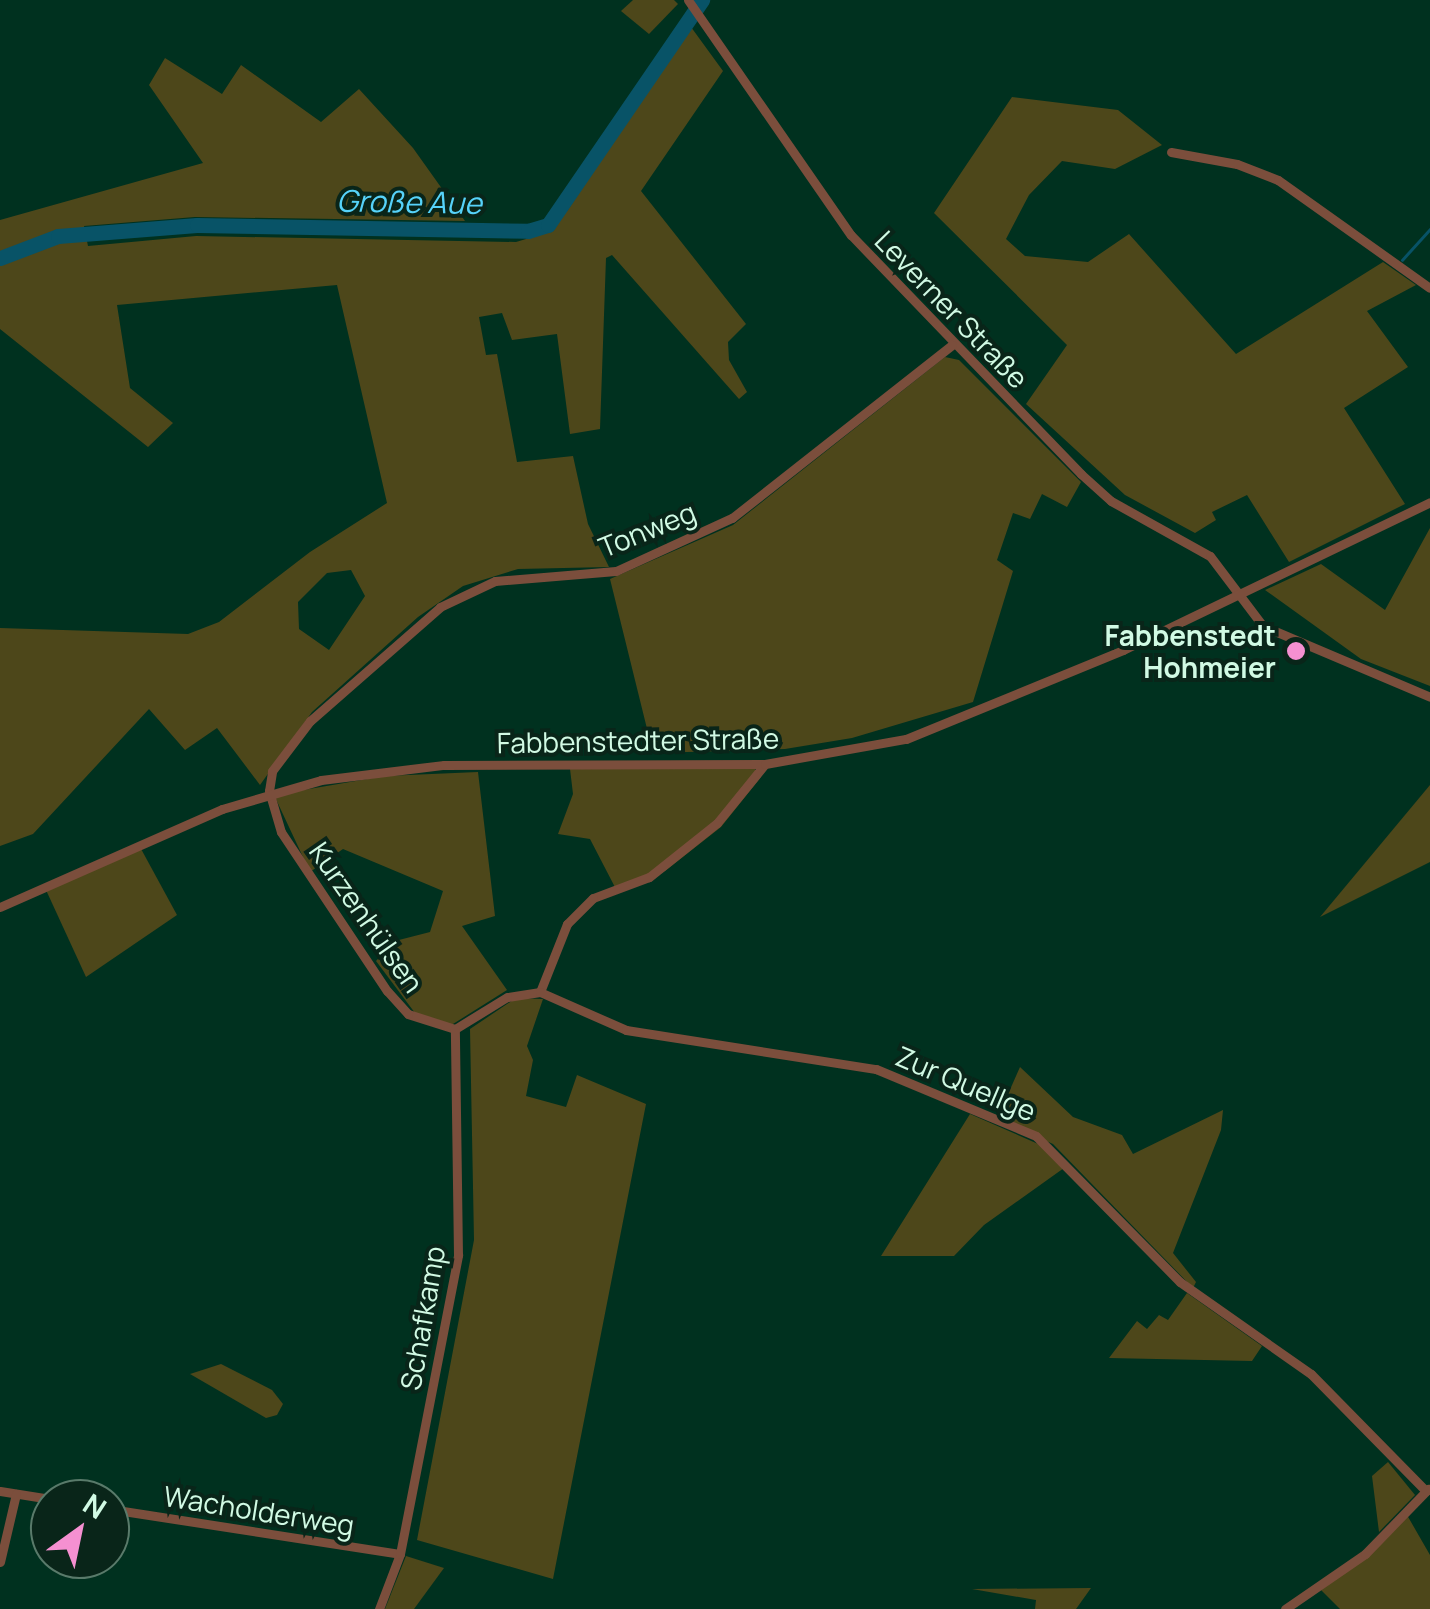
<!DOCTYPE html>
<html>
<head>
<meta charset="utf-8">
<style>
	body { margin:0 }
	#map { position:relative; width:1430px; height:1609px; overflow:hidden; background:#00311f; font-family:Manrope,sans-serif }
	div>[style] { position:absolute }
	.green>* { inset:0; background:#4d471a }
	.stream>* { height:2.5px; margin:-1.25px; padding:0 1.25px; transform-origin:1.25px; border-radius:1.25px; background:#085367 }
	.river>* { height:15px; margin:-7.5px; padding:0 7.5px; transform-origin:7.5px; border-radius:7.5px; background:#085367 }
	.minor>* { height:9px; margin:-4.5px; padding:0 4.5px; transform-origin:4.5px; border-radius:4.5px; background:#7b4e3c }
	.dots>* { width:28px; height:28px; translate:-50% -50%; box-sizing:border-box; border:5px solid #092519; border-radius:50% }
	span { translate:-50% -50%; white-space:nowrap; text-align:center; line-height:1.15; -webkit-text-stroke:8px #092519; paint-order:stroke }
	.street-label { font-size:28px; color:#d1fae4 }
	.poi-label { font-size:28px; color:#d1fae4; font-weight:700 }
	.right { translate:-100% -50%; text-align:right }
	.water-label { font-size:30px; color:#56d3fa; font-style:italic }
	.north { position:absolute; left:30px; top:1479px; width:100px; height:100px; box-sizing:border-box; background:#092519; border:2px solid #597a6a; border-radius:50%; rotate:33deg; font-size:28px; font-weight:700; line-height:40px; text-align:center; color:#d1fae4 }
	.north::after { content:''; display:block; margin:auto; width:35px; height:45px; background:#f590d1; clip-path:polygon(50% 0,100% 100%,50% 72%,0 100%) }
</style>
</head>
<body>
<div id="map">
	<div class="green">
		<i style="clip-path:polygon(633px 0,674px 0,678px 4px,649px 34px,621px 11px)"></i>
		<i style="clip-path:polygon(evenodd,691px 27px,723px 71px,641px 191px,746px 324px,728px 342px,729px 360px,747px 392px,739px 399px,612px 255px,606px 258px,600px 429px,570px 434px,557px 334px,512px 340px,502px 313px,479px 317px,486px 355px,497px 354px,517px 462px,573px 456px,588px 524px,609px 567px,518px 569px,463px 586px,418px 617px,312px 712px,260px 785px,217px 728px,185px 750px,149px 709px,33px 834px,0 846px,0 628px,188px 634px,219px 622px,310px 552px,387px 503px,337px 285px,117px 305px,130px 388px,173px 423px,148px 447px,0 329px,0 220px,203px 163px,149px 85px,165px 58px,222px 94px,241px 65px,321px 122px,359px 89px,413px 148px,465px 221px,195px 217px,84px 226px,88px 246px,196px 236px,516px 242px,536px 236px,567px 211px,691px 27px,351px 570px,365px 596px,329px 650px,299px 629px,298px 602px,327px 573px,351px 570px)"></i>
		<i style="clip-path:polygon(1012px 97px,1118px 110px,1162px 145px,1115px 169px,1062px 161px,1029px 195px,1006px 239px,1025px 256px,1088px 262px,1129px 234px,1236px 354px,1383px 262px,1416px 285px,1367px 311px,1408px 367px,1344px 408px,1405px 504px,1289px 562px,1247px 495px,1212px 512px,1216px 520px,1195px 533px,1125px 495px,1026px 404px,1067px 345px,934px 213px)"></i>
		<i style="clip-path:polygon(945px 357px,959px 360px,1081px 482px,1067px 507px,1042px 494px,1030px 519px,1013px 513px,997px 560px,1013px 571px,973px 702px,852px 738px,785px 749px,653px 753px,610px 579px,733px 525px)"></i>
		<i style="clip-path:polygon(1430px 528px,1430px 686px,1361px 659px,1265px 590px,1321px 564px,1385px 610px)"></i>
		<i style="clip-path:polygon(570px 769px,755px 769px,761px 777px,721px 827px,665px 871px,618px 893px,590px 839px,558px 834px,573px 794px)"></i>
		<i style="clip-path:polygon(478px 772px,495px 916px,462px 926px,507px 990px,453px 1024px,440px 1024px,415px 1013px,376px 961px,395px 941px,430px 932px,443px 891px,343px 849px,310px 872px,274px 795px,385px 776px)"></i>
		<i style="clip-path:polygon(1430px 785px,1430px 862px,1320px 917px)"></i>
		<i style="clip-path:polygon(140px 847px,177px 915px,86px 977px,46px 890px)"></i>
		<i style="clip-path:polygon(516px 998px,543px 999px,527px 1046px,533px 1060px,526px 1096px,566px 1107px,577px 1075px,646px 1104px,553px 1579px,417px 1540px,474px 1240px,470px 1029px)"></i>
		<i style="clip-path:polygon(1020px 1067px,1073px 1117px,1122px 1135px,1133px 1154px,1223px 1110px,1221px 1130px,1173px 1253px,1196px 1282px,1193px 1288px,1053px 1144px,997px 1119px)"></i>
		<i style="clip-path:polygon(970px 1114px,1045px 1147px,1064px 1168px,984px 1225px,954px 1256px,881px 1256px)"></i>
		<i style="clip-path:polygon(1187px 1293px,1262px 1346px,1252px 1361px,1109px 1358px,1137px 1321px,1147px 1329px,1159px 1315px,1168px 1320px)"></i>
		<i style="clip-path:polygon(221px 1364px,272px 1390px,283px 1404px,277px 1415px,266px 1418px,190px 1374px)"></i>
		<i style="clip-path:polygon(1388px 1462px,1415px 1495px,1379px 1532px,1372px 1476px)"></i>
		<i style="clip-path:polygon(1407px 1515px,1430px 1555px,1430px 1609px,1340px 1609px,1321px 1590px,1365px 1558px)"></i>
		<i style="clip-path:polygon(406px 1556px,444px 1568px,414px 1609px,385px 1609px)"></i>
		<i style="clip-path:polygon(1091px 1588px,1076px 1609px,1035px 1609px,1036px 1600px,972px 1589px)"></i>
	</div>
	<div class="stream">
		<i style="left:1402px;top:260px;width:42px;rotate:-47.9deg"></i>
	</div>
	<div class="river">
		<i style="left:0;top:258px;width:62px;rotate:-20.8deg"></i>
		<i style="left:58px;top:236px;width:139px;rotate:-4.5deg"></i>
		<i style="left:197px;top:225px;width:331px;rotate:1deg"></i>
		<i style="left:528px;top:231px;width:21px;rotate:-17deg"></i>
		<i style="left:548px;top:225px;width:273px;rotate:-55.6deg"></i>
	</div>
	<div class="minor">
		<i style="left:688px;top:0;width:286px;rotate:55.3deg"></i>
		<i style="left:851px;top:235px;width:332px;rotate:46.1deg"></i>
		<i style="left:1081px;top:474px;width:40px;rotate:42deg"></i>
		<i style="left:1111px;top:501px;width:113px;rotate:29.1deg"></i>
		<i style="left:1210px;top:556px;width:88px;rotate:52.9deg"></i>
		<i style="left:1263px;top:626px;width:181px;rotate:23deg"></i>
		<i style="left:1171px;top:152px;width:67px;rotate:10.3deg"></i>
		<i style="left:1237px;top:164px;width:44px;rotate:21.3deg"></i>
		<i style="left:1278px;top:180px;width:186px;rotate:35.4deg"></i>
		<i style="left:765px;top:764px;width:76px;rotate:129.1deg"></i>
		<i style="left:717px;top:823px;width:87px;rotate:141.5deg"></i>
		<i style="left:649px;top:877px;width:60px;rotate:159.4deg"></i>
		<i style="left:593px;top:898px;width:37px;rotate:135deg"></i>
		<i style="left:567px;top:924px;width:73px;rotate:111.7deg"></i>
		<i style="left:540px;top:992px;width:33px;rotate:171deg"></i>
		<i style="left:507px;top:997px;width:61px;rotate:148.4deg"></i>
		<i style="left:455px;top:1029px;width:49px;rotate:-162.3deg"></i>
		<i style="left:408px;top:1014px;width:31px;rotate:-132deg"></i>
		<i style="left:387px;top:991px;width:191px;rotate:-123.7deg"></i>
		<i style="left:281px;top:832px;width:43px;rotate:-106.3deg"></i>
		<i style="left:269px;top:791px;width:20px;rotate:-81deg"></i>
		<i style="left:272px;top:771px;width:63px;rotate:-52.8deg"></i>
		<i style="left:310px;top:721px;width:173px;rotate:-41.2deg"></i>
		<i style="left:440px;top:607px;width:61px;rotate:-25.3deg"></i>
		<i style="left:495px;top:581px;width:121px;rotate:-4.7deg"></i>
		<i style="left:616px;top:571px;width:128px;rotate:-24.6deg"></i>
		<i style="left:732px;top:518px;width:280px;rotate:-38.2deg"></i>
		<i style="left:0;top:907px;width:243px;rotate:-23.8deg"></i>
		<i style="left:222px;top:809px;width:103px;rotate:-16.3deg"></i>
		<i style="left:321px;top:780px;width:124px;rotate:-7deg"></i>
		<i style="left:444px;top:765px;width:321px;rotate:-0.2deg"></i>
		<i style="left:765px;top:764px;width:143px;rotate:-10.1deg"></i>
		<i style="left:906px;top:739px;width:235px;rotate:-22.3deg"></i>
		<i style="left:1123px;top:650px;width:341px;rotate:-25.7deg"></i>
		<i style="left:540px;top:992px;width:94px;rotate:23.8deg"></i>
		<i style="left:626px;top:1030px;width:253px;rotate:8.9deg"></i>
		<i style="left:876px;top:1069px;width:173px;rotate:22.7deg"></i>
		<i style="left:1036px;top:1136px;width:205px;rotate:45.4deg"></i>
		<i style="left:1180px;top:1282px;width:160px;rotate:35.1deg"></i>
		<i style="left:1311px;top:1374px;width:164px;rotate:45.5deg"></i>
		<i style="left:0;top:1491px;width:51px;rotate:9.1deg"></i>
		<i style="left:110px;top:1509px;width:293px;rotate:8.8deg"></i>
		<i style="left:0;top:1562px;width:70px;rotate:-76.8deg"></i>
		<i style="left:379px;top:1609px;width:59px;rotate:-69.1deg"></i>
		<i style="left:400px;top:1554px;width:305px;rotate:-79deg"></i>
		<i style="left:458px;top:1255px;width:226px;rotate:-90.8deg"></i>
		<i style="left:1285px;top:1609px;width:97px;rotate:-34.5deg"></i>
		<i style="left:1365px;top:1554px;width:91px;rotate:-45.9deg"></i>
	</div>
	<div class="dots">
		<i style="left:1296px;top:651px;background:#f590d1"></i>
	</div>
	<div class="street-label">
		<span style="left:952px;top:309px;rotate:46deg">Leverner Straße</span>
		<span style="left:647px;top:529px;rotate:-22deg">Tonweg</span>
		<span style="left:638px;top:740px;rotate:-1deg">Fabbenstedter Straße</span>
		<span style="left:367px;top:917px;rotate:55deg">Kurzenhülsen</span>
		<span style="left:966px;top:1083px;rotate:23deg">Zur Quellge</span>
		<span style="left:422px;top:1318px;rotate:-80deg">Schafkamp</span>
		<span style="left:259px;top:1510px;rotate:9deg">Wacholderweg</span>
	</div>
	<div class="poi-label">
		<span class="right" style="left:1276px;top:651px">Fabbenstedt<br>Hohmeier</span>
	</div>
	<div class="water-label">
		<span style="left:409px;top:202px;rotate:1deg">Große Aue</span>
	</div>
	<div class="north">N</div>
</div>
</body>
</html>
